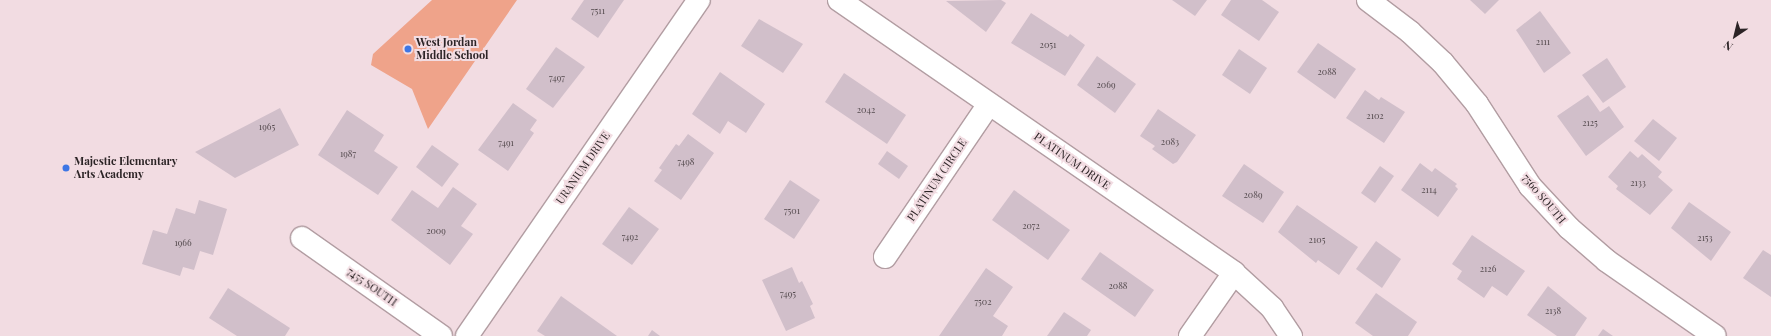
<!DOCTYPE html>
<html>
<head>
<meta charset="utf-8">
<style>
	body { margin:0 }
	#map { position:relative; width:1771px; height:336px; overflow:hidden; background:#f2dce2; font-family:"Playfair Display",serif }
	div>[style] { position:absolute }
	.green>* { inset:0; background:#efa38a }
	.building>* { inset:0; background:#d1bfca }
	.roads { filter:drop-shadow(1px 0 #b29da2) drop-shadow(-1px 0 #b29da2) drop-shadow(0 1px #b29da2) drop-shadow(0 -1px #b29da2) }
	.minor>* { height:22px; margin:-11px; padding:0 11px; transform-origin:11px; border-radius:11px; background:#fff }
	.dots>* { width:11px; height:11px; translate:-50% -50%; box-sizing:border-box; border:2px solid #f2dce2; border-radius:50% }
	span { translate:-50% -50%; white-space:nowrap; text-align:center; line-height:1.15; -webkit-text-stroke:4px #f2dce2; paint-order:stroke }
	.number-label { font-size:9px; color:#554b4f }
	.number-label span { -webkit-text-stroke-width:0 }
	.poi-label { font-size:11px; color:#2c2426; font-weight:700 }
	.left { translate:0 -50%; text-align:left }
	.street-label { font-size:11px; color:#2c2426 }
	.north { position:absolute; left:1715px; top:16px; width:40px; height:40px; -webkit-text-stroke:3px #f2dce2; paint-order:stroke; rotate:215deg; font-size:11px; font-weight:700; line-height:16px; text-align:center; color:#2c2426 }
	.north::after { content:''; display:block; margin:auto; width:14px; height:18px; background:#2c2426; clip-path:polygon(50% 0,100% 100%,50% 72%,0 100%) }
</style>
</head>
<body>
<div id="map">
	<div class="green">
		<i style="clip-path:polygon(432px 0,517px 0,428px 129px,412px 89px,371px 65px,373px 54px)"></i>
	</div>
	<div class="building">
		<i style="clip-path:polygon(584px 0,624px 0,598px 38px,571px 19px)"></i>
		<i style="clip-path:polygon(1001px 0,1006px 3px,986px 32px,946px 1px)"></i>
		<i style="clip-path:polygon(1172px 0,1207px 0,1195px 16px)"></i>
		<i style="clip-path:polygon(1231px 0,1262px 0,1279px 12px,1259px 41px,1221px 15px)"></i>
		<i style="clip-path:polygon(1470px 0,1499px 0,1485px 14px)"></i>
		<i style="clip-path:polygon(1540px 11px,1571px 53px,1544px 73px,1516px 30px)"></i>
		<i style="clip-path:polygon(1031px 13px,1068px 37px,1070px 34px,1085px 45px,1065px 76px,1011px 43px)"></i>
		<i style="clip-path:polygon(759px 19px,803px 44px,783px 73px,741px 46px)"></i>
		<i style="clip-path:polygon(1318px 43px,1356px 69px,1335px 99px,1297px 72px)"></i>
		<i style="clip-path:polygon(556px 47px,585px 67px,553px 108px,526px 89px)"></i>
		<i style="clip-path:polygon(1239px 49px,1267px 68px,1250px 94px,1222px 75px)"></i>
		<i style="clip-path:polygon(1097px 56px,1136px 84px,1115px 113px,1077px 85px)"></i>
		<i style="clip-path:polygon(1607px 58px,1626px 87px,1603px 103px,1582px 75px)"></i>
		<i style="clip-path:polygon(720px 72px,765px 104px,746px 133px,728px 121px,720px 134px,692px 114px)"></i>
		<i style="clip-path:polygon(844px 73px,906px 115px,887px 144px,825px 102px)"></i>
		<i style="clip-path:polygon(1365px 90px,1379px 100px,1381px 97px,1405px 112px,1384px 143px,1346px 118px)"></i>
		<i style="clip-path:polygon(1588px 95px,1600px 112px,1609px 106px,1624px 127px,1586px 156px,1557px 116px)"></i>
		<i style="clip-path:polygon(513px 103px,537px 120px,530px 130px,534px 133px,508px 171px,478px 150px)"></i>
		<i style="clip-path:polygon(280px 108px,299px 145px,235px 178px,195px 152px)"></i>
		<i style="clip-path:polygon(1158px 109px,1196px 135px,1177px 162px,1173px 164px,1152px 149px,1155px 146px,1140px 136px)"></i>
		<i style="clip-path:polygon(347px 110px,384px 135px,374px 151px,398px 167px,378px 195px,318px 155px)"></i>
		<i style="clip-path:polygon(1653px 119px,1677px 138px,1659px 161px,1634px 141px)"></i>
		<i style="clip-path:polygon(688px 134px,714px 153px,681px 200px,654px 181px,662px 170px,659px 168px,676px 144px,679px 146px)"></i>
		<i style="clip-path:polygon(432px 145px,459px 164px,442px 187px,416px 167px)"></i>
		<i style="clip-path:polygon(887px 151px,908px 166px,899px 179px,878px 164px)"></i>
		<i style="clip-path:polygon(1630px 151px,1638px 158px,1642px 154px,1662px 172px,1658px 177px,1673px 190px,1650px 215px,1616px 189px,1618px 186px,1608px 177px)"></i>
		<i style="clip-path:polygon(1420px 163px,1432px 172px,1435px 168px,1457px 184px,1455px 186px,1458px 189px,1438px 217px,1401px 190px)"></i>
		<i style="clip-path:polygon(1244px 164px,1284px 192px,1263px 223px,1222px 196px)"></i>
		<i style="clip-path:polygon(1380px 166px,1394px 176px,1375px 203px,1361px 193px)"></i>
		<i style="clip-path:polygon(790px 180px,820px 200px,794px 239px,764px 219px)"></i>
		<i style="clip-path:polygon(453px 187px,477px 204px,461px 226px,473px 234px,450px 265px,391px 220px,412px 190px,438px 208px)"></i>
		<i style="clip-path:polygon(1014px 190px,1070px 230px,1048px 260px,992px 220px)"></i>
		<i style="clip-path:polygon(199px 200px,227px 209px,213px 255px,200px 251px,194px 270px,183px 267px,180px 276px,142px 264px,153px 230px,167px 234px,176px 208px,195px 214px)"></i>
		<i style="clip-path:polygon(1689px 202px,1731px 232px,1711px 261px,1671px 228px)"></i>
		<i style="clip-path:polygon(1297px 205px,1358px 247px,1339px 275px,1318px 260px,1316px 263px,1278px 232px)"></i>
		<i style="clip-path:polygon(629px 207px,659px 229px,632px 265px,602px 244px)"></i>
		<i style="clip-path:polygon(1472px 235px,1525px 271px,1507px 296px,1492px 286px,1484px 298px,1457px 279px,1462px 271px,1452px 264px)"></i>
		<i style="clip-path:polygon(1376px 241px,1401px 259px,1382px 288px,1356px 269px)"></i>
		<i style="clip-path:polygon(1763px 250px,1771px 255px,1771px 297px,1743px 278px)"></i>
		<i style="clip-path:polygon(1100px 252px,1154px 290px,1135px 317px,1081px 279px)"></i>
		<i style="clip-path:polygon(792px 267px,799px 283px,802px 281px,813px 304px,810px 306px,815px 318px,786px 331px,762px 280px)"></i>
		<i style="clip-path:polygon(986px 268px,1013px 287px,993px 316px,1008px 326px,1002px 336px,939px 336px)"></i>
		<i style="clip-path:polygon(1548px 286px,1587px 318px,1575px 336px,1557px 336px,1527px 315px)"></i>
		<i style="clip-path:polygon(228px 288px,290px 328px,285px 336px,237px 336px,209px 318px)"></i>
		<i style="clip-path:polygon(1376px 293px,1417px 322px,1408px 336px,1373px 336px,1355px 323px)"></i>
		<i style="clip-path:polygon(561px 296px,617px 336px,545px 336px,537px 331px)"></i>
		<i style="clip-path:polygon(1064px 312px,1091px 330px,1087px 336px,1047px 336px)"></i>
		<i style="clip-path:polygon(1603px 329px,1613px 336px,1598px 336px)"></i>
		<i style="clip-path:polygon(652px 330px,660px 336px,648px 336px)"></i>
	</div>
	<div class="roads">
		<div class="minor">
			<i style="left:839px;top:0;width:480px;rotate:34.6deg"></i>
			<i style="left:1234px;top:273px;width:52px;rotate:42.6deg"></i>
			<i style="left:1272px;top:308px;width:34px;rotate:56deg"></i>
			<i style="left:1368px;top:0;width:53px;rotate:37.3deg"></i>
			<i style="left:1410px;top:32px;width:45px;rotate:43.2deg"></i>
			<i style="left:1443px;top:63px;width:53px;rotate:50.3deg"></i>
			<i style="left:1477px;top:104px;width:98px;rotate:57.1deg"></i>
			<i style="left:1530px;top:186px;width:57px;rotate:47.1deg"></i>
			<i style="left:1569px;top:228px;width:50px;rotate:41deg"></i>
			<i style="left:1607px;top:261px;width:131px;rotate:34.8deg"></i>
			<i style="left:302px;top:238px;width:170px;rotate:35.2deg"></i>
			<i style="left:885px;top:257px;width:185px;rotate:-55.8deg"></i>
			<i style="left:467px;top:336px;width:408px;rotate:-55.4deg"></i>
			<i style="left:1190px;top:336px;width:77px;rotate:-55.1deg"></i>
		</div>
	</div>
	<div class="dots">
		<i style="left:408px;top:49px;background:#3d76e5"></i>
		<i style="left:66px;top:168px;background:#3d76e5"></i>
	</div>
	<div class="number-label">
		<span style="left:598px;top:10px">7511</span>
		<span style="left:1543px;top:41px">2111</span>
		<span style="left:1048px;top:44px">2051</span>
		<span style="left:1327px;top:71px">2088</span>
		<span style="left:557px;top:77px">7497</span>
		<span style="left:1106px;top:84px">2069</span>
		<span style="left:866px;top:109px">2042</span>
		<span style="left:1375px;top:115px">2102</span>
		<span style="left:1590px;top:122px">2125</span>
		<span style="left:267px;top:126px">1965</span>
		<span style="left:1170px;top:141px">2083</span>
		<span style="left:506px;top:142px">7491</span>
		<span style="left:348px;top:153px">1987</span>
		<span style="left:686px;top:161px">7498</span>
		<span style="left:1638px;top:182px">2133</span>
		<span style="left:1429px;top:189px">2114</span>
		<span style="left:1253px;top:194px">2089</span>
		<span style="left:792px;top:210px">7501</span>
		<span style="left:1031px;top:225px">2072</span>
		<span style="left:436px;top:230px">2009</span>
		<span style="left:630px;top:236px">7492</span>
		<span style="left:1705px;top:237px">2153</span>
		<span style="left:1317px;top:239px">2105</span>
		<span style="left:183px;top:242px">1966</span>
		<span style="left:1488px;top:268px">2126</span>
		<span style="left:1118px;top:285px">2088</span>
		<span style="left:788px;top:293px">7495</span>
		<span style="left:983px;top:301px">7502</span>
		<span style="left:1553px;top:310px">2138</span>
	</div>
	<div class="poi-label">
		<span class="left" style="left:416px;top:49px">West Jordan<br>Middle School</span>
		<span class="left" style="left:74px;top:168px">Majestic Elementary<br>Arts Academy</span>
	</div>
	<div class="street-label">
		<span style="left:1072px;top:161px;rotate:35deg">PLATINUM DRIVE</span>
		<span style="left:583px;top:168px;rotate:-55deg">URANIUM DRIVE</span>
		<span style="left:937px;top:180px;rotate:-56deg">PLATINUM CIRCLE</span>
		<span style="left:1544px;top:199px;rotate:50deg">7560 SOUTH</span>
		<span style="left:372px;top:287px;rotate:35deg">7455 SOUTH</span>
	</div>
	<div class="north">N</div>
</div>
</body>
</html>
